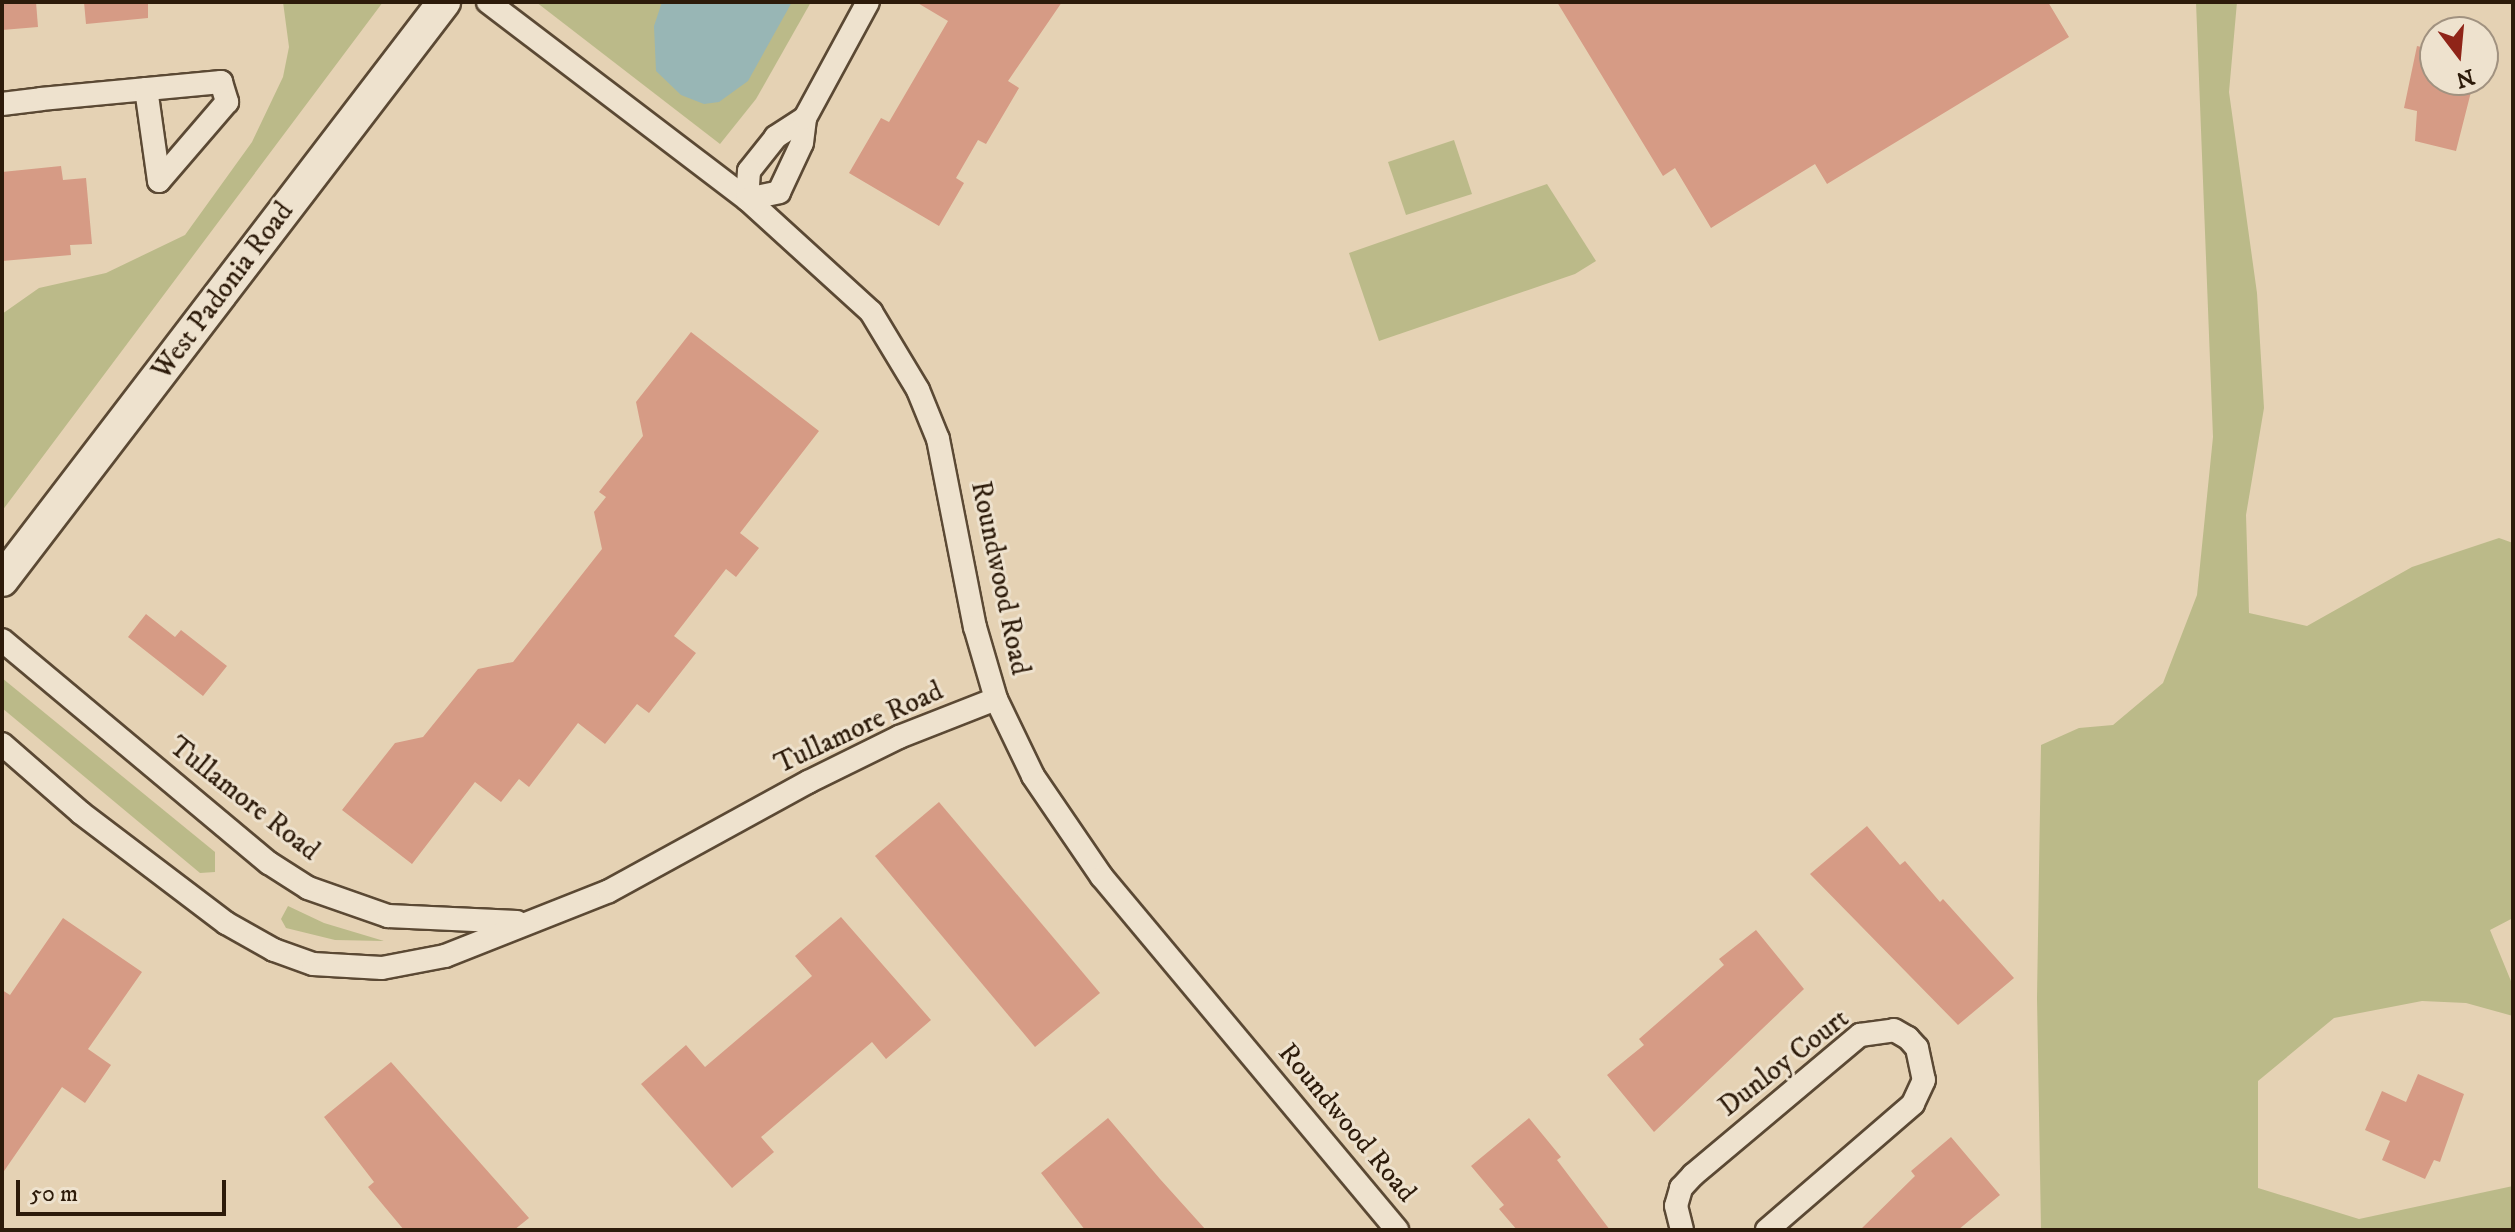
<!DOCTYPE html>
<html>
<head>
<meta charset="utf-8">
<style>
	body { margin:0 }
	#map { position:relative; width:2515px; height:1232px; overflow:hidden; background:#e5d2b4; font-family:"IM FELL DW Pica",serif }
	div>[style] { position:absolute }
	.green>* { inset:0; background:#bbba89 }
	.water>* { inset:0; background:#98b6b5 }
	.building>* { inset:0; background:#d69b85 }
	.roads { filter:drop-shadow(2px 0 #5b4934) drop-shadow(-2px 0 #5b4934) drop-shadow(0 2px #5b4934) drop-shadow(0 -2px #5b4934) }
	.street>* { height:22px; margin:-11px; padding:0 11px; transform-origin:11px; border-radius:11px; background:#eee2ce }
	.secondary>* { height:32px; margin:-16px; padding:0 16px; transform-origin:16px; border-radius:16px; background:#eee2ce }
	span { translate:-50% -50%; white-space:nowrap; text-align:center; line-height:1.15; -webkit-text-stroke:6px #eee2ce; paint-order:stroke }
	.street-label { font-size:28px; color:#2d1b0a }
	.frame { position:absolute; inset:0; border:4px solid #2d1b0a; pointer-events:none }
	.north { position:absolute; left:2419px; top:16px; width:80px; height:80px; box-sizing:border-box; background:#eee2ce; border:2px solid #a19280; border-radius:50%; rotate:164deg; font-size:22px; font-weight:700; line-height:32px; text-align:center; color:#2d1b0a }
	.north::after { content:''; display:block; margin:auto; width:28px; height:36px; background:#8f2418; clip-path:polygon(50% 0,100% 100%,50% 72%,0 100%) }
	.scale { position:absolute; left:16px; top:1180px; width:210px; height:36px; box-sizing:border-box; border:4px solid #2d1b0a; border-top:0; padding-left:10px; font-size:24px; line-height:28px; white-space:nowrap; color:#2d1b0a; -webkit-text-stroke:6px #eee2ce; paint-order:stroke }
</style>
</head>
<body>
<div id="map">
	<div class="green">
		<i style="clip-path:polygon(283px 2px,383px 2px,2px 511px,2px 314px,39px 288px,106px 273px,185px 235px,252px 142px,283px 77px,289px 47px)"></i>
		<i style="clip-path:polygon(536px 2px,811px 2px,756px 99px,720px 144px)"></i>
		<i style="clip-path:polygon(2196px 2px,2237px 2px,2229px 92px,2257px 293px,2264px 408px,2246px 515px,2249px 613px,2307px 626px,2412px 567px,2499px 538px,2513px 543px,2513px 918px,2490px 930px,2513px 986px,2513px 1016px,2466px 1003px,2422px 1001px,2334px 1018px,2258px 1081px,2258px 1188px,2359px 1219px,2513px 1186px,2513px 1230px,2041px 1230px,2037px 998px,2041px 745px,2079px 728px,2113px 725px,2163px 683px,2197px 595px,2213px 437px)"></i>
		<i style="clip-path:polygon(1454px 140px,1472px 194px,1406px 215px,1388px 162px)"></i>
		<i style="clip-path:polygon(1547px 184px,1596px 261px,1575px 274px,1379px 341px,1349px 253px)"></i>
		<i style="clip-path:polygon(2px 678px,215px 852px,215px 872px,200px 873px,2px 708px)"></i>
		<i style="clip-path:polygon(288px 906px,324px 923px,384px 941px,335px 940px,286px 928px,281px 919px)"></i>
	</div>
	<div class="water">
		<i style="clip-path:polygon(662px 2px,792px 2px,748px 81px,719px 102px,704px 104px,681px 95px,656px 71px,654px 26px)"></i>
	</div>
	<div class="building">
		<i style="clip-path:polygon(2px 2px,36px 2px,38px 27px,2px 30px)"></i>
		<i style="clip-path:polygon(84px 2px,148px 2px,148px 18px,86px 24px)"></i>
		<i style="clip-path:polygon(916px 2px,1062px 2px,1008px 81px,1019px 88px,986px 144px,978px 140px,956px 178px,964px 183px,939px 226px,849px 173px,881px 118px,889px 122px,948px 21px)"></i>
		<i style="clip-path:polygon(1557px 2px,2048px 2px,2069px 37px,1827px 184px,1815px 164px,1711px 228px,1675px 168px,1663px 176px)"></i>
		<i style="clip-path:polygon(2417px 46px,2435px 50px,2435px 80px,2474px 80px,2456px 151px,2415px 141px,2417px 111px,2404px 108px)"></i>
		<i style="clip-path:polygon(61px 166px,63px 180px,86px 178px,92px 244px,70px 245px,71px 255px,2px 261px,2px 172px)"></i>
		<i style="clip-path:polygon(691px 332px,819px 431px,740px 533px,759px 548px,736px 577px,726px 569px,674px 636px,696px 653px,649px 713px,637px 704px,605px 744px,578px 723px,529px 787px,519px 779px,501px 802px,475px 782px,412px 864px,342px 810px,395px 743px,423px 737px,478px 669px,513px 662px,602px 549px,594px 512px,606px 497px,599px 492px,643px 436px,636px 402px)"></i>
		<i style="clip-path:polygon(146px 614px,175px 637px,181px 630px,227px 666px,203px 696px,128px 637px)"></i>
		<i style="clip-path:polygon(939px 802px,1100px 993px,1035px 1047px,875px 856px)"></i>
		<i style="clip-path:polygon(1867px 826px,1900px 865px,1905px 861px,1940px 902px,1943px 899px,2014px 978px,1958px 1025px,1810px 874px)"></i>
		<i style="clip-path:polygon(841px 917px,931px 1020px,886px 1059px,872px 1042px,761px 1137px,774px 1152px,732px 1188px,641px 1084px,686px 1045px,705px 1067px,812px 976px,795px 956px)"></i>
		<i style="clip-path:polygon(63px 918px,142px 972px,88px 1049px,111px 1065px,85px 1103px,62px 1087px,2px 1174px,2px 990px,10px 995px)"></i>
		<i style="clip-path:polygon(1756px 930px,1804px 989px,1654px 1132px,1607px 1075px,1644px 1045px,1639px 1039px,1724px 965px,1719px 959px)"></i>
		<i style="clip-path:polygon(391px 1062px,529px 1218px,514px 1230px,404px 1230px,368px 1187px,374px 1182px,324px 1117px)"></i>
		<i style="clip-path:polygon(2418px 1074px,2464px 1094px,2440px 1162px,2434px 1160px,2425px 1179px,2382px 1160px,2390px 1141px,2365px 1130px,2382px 1091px,2406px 1102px)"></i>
		<i style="clip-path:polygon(1108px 1118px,1160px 1179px,1206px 1230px,1085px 1230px,1041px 1173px)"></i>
		<i style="clip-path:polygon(1529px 1118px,1561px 1157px,1557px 1160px,1610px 1230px,1517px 1230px,1499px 1209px,1504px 1205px,1471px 1166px)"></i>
		<i style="clip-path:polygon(1951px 1137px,2000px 1195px,1958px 1230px,1860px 1230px,1915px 1176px,1911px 1171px)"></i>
	</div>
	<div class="roads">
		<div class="street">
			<i style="left:488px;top:2px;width:325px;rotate:37.3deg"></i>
			<i style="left:747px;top:199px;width:168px;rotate:42.3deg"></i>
			<i style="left:871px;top:312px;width:91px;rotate:58.9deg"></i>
			<i style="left:918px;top:390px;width:53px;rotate:67.8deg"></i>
			<i style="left:938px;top:439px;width:192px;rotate:78.9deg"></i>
			<i style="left:975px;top:627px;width:75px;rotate:73.7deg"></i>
			<i style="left:996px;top:699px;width:85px;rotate:64.3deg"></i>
			<i style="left:1033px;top:776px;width:122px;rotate:55.7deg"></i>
			<i style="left:1102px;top:877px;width:460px;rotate:50.1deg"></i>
			<i style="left:2px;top:104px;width:39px;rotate:-7deg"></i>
			<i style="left:41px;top:99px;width:181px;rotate:-5.4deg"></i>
			<i style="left:221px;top:82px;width:21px;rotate:73deg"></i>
			<i style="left:227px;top:102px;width:104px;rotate:130.7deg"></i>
			<i style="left:159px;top:181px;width:93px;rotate:-98deg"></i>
			<i style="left:805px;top:118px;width:35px;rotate:147deg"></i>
			<i style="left:776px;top:137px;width:43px;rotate:128.5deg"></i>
			<i style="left:749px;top:171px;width:28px;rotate:94deg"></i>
			<i style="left:747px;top:199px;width:33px;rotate:-12deg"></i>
			<i style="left:779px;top:192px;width:54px;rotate:-64.9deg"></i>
			<i style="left:802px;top:143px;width:25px;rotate:-83deg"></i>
			<i style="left:805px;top:118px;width:132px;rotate:-61.5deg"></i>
			<i style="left:2px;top:640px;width:348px;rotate:39.9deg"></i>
			<i style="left:269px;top:863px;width:46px;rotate:32.7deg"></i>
			<i style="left:308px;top:888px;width:85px;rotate:19.3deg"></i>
			<i style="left:388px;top:916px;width:129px;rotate:2.7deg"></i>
			<i style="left:2px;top:744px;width:105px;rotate:41.1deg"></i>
			<i style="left:81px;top:813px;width:182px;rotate:37.2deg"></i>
			<i style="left:226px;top:923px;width:55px;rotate:29.4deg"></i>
			<i style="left:274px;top:950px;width:41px;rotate:19.7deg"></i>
			<i style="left:313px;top:964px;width:69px;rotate:3.3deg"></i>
			<i style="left:382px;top:968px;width:64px;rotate:-10.8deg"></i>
			<i style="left:445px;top:956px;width:176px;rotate:-21.6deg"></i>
			<i style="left:609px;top:891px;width:227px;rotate:-28.7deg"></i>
			<i style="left:808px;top:782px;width:102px;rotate:-26.3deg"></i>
			<i style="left:899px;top:737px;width:104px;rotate:-21.4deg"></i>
			<i style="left:1682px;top:1230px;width:25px;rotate:-104deg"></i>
			<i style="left:1676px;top:1206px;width:19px;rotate:-74deg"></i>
			<i style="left:1681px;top:1188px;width:18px;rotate:-47deg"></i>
			<i style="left:1693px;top:1175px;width:218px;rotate:-40deg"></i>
			<i style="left:1860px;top:1035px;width:34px;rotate:-8deg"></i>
			<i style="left:1894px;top:1030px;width:16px;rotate:30deg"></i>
			<i style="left:1908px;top:1038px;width:13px;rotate:48deg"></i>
			<i style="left:1917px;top:1048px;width:33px;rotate:78deg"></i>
			<i style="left:1924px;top:1080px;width:26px;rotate:115deg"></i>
			<i style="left:1913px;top:1104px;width:193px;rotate:139.2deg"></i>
		</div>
		<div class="secondary">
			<i style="left:2px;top:580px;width:728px;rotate:-52.59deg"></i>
		</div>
	</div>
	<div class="street-label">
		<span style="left:223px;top:291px;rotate:-53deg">West Padonia Road</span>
		<span style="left:1000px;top:578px;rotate:78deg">Roundwood Road</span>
		<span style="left:859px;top:728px;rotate:-25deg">Tullamore Road</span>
		<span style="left:244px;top:799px;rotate:38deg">Tullamore Road</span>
		<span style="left:1784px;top:1063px;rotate:-38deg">Dunloy Court</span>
		<span style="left:1347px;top:1123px;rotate:50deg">Roundwood Road</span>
	</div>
	<div class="frame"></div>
	<div class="north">N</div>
	<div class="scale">50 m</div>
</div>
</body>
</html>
